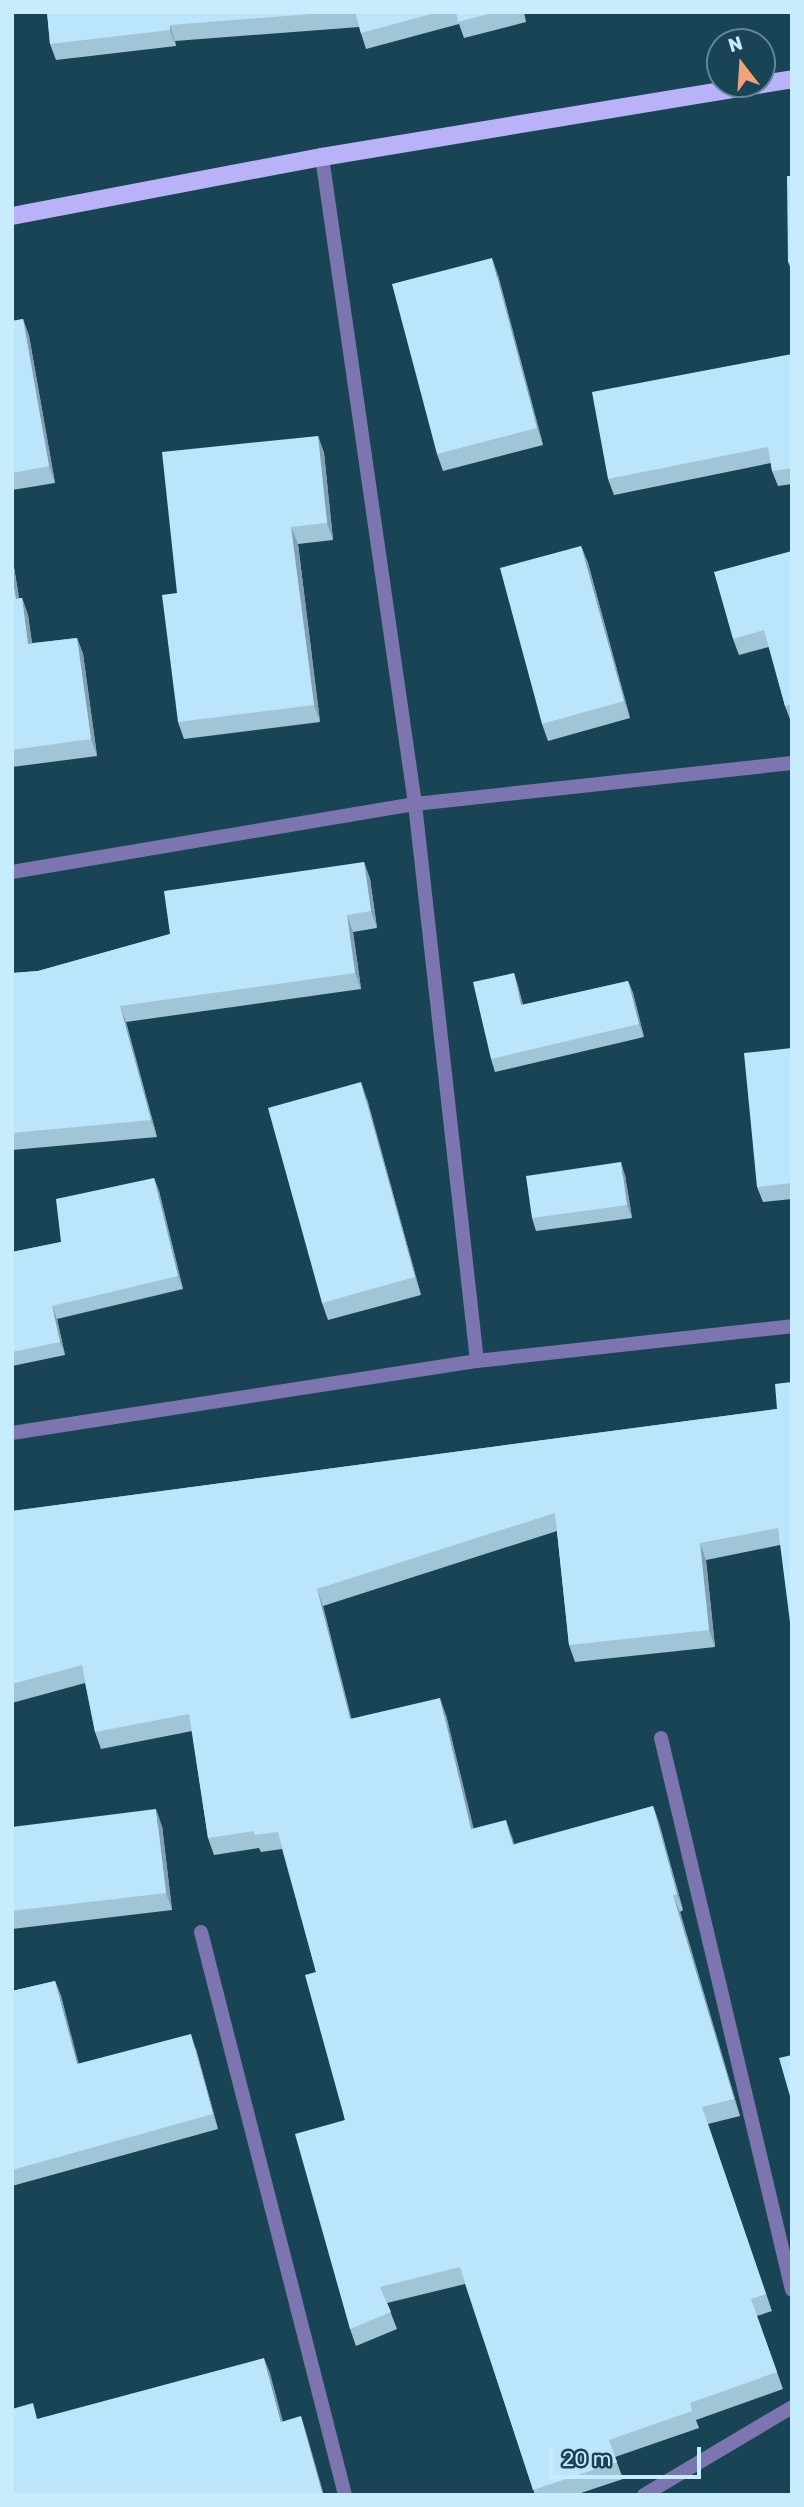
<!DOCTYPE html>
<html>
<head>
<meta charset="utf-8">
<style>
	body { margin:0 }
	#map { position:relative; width:804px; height:2507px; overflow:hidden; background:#194456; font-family:Rubik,sans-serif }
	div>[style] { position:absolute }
	.minor>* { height:14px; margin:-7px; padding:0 7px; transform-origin:7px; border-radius:7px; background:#7c75af }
	.primary>* { height:18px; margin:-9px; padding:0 9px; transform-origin:9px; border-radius:9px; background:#b9b2f8 }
	.wall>* { inset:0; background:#a0c5d7 }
	.shaded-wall>* { inset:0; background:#82a0af }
	.building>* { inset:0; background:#bae5fa }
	span { translate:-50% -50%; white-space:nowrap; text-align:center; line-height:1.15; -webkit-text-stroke:7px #194456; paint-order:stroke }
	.frame { position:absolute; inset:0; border:14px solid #c6ecfe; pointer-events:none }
	.north { position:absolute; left:706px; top:28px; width:70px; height:70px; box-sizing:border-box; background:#194456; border:2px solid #5e8799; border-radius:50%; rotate:343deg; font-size:19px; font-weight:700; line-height:28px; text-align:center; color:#c6ecfe }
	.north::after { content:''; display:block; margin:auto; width:24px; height:32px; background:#f0a279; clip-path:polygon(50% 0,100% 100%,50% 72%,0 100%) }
	.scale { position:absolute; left:549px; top:2447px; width:152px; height:32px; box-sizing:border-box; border:4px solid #c6ecfe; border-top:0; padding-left:9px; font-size:21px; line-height:24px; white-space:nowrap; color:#c6ecfe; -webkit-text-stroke:5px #194456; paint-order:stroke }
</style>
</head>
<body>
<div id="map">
	<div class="minor">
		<i style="left:322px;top:157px;width:654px;rotate:81.82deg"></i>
		<i style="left:415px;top:804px;width:560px;rotate:83.65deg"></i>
		<i style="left:12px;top:872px;width:409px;rotate:-9.6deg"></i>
		<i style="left:415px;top:804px;width:379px;rotate:-6.2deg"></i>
		<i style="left:12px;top:1433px;width:471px;rotate:-8.8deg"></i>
		<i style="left:477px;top:1361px;width:317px;rotate:-6.3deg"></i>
		<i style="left:661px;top:1738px;width:567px;rotate:76.65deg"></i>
		<i style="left:201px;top:1932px;width:581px;rotate:75.65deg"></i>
		<i style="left:644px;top:2495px;width:172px;rotate:-30.7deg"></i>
	</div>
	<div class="primary">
		<i style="left:12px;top:216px;width:316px;rotate:-10.8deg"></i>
		<i style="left:322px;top:157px;width:476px;rotate:-9.4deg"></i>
	</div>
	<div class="wall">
		<i style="clip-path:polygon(47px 12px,524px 12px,526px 22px,464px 38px,459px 24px,366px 49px,359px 27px,175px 41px,176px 46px,56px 60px,50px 44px)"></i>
		<i style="clip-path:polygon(792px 176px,792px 272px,788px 262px)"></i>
		<i style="clip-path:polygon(498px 275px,543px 445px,443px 471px,437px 454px)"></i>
		<i style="clip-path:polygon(12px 318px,13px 321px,23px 319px,29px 336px,55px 483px,12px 490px)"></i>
		<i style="clip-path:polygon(792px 354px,792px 484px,778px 486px,772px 471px,771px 463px,614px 495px,608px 479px)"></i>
		<i style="clip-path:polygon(318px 436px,324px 453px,333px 540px,298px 544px,320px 722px,184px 739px,178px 722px,177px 593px)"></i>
		<i style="clip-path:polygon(581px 546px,588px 563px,630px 718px,548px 741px,542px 724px)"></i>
		<i style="clip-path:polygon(792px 551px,792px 722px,791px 722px,785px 706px,769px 647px,739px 655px,733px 639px)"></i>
		<i style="clip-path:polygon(12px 555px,19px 598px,22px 598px,28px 615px,32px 643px,77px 638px,83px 654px,97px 756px,12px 767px)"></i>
		<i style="clip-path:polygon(364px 862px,370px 879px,377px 928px,353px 932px,361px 989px,126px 1022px,157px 1137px,12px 1150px,12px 973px,38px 971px,170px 934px)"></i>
		<i style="clip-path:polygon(514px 973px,518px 986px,523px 1005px,628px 981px,633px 993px,644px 1037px,495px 1072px,491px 1059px)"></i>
		<i style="clip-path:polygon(792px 1048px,792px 1199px,763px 1202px,757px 1187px)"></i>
		<i style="clip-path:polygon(367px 1099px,421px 1295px,328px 1320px,322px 1303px)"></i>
		<i style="clip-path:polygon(625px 1175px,632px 1218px,536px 1231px,532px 1218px)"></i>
		<i style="clip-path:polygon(154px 1178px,159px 1191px,183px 1289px,57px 1319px,65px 1355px,12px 1366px,12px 1252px,61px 1242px)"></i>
		<i style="clip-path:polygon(792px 1382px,780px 1545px,706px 1560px,715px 1647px,575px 1662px,569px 1645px,557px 1531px,323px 1606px,351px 1719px,446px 1715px,473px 1829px,512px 1837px,514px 1844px,653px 1806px,659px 1823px,683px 1910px,680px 1912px,740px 2116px,708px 2124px,772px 2311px,757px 2316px,783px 2389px,696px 2420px,699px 2428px,615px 2457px,623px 2479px,575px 2495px,535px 2495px,465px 2284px,387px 2303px,397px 2329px,356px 2346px,350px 2329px,345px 2120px,316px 1972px,282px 1849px,261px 1852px,259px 1848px,214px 1855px,208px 1838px,192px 1731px,101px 1749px,95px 1732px,85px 1683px,12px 1703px,12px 1511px,777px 1409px)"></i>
		<i style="clip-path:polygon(162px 1826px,172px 1910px,12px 1929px,12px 1827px)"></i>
		<i style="clip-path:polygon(55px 1981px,61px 1996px,78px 2064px,196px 2049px,218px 2129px,12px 2186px,12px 1991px)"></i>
	</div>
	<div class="shaded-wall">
		<i style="clip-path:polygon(170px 25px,175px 41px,176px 46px,170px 30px)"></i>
		<i style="clip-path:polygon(492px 258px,498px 275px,543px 445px,537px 428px)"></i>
		<i style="clip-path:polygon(23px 319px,29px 336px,55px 483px,49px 466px)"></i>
		<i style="clip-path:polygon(318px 436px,324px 453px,333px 540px,327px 523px)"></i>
		<i style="clip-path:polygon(291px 527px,298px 544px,320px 722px,314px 705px)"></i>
		<i style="clip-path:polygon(581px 546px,588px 563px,630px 718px,624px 701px)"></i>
		<i style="clip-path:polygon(12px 555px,22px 616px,16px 599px,12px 577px)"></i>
		<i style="clip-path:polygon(22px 598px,28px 615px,34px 660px,28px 644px)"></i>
		<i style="clip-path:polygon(77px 638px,83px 654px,97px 756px,91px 739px)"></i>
		<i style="clip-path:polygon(364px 862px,370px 879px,377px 928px,371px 911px)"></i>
		<i style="clip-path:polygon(347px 915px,353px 932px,361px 989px,355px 973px)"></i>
		<i style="clip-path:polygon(514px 973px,518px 986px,526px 1018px,521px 1005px)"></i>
		<i style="clip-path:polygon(628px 981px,633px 993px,644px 1037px,639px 1024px)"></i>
		<i style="clip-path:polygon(120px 1006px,126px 1022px,157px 1137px,151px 1120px)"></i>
		<i style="clip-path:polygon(361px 1082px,367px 1099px,421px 1295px,415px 1277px)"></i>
		<i style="clip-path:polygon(621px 1162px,625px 1175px,632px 1218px,627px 1205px)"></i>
		<i style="clip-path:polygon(154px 1178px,159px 1191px,183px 1289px,178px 1276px)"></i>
		<i style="clip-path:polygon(52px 1306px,57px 1319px,65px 1355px,60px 1342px)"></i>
		<i style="clip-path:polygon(700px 1543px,706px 1560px,715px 1647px,709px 1630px)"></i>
		<i style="clip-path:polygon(317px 1589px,323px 1606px,356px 1736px,350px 1719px)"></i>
		<i style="clip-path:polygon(440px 1698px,446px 1715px,478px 1846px,471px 1829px)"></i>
		<i style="clip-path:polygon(653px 1806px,659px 1823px,683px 1910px,677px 1894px)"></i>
		<i style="clip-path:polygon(156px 1809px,162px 1826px,172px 1910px,166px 1893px)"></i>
		<i style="clip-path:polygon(506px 1820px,512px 1837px,519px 1862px,513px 1845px)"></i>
		<i style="clip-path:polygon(673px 1895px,680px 1912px,740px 2116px,734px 2099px)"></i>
		<i style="clip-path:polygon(55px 1981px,61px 1996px,83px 2080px,77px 2064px)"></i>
		<i style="clip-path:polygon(191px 2034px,196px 2049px,218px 2129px,213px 2114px)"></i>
		<i style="clip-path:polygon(264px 2358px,270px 2373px,287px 2437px,281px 2422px)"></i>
		<i style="clip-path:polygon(301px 2416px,306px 2432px,324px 2495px,323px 2495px)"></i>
	</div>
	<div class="building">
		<i style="clip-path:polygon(47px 12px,336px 12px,170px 25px,170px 30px,50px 44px)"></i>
		<i style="clip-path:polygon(355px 12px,439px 12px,361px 33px)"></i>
		<i style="clip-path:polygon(456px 12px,496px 12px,458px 22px)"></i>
		<i style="clip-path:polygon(787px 176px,792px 176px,792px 262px,788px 262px)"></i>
		<i style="clip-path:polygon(492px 258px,537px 428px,437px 454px,392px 284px)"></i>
		<i style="clip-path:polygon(23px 319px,49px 466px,12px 473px,12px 321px)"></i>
		<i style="clip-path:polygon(792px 354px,792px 468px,772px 471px,768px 447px,608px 479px,592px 392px)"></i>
		<i style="clip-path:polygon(318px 436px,327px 523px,291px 527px,314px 705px,178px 722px,162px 595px,177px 593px,162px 452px)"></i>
		<i style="clip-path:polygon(581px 546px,624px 701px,542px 724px,500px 568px)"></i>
		<i style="clip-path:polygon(792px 551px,792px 704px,785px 706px,764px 630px,733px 639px,714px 572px)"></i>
		<i style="clip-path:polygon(12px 577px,16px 599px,22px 598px,28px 644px,77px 638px,91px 739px,12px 750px)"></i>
		<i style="clip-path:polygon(364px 862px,371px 911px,347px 915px,355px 973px,120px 1006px,151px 1120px,12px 1133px,12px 973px,38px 971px,170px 934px,164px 891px)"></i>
		<i style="clip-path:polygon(514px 973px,521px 1005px,628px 981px,639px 1024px,491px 1059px,473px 982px)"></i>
		<i style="clip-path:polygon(792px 1048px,792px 1183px,757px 1187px,744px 1053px)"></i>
		<i style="clip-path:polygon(361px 1082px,415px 1277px,322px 1303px,268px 1108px)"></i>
		<i style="clip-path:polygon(621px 1162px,627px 1205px,532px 1218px,526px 1176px)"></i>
		<i style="clip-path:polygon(154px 1178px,178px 1276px,52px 1306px,60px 1342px,12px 1352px,12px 1252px,61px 1242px,56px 1199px)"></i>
		<i style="clip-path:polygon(792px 1382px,792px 1638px,778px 1528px,700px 1543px,709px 1630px,569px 1645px,555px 1513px,317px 1589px,350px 1719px,440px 1698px,471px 1829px,506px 1820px,513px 1845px,653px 1806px,677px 1894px,673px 1895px,734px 2099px,702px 2107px,766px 2294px,751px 2299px,777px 2372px,690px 2403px,692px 2411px,609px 2440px,617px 2462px,533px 2490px,460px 2267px,380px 2287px,391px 2312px,350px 2329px,295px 2134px,345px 2120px,305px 1975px,316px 1972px,278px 1832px,254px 1835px,254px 1831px,208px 1838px,189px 1714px,95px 1732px,82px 1665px,12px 1684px,12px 1511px,777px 1409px,775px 1384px)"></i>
		<i style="clip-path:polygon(156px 1809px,166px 1893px,12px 1911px,12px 1827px)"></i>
		<i style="clip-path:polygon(55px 1981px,77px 2064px,191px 2034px,213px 2114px,12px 2170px,12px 1991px)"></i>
		<i style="clip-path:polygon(792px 2055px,792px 2103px,779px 2058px)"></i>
		<i style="clip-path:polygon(264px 2358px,281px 2422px,301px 2416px,323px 2495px,12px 2495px,12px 2409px,33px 2403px,37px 2419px)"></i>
	</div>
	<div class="frame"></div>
	<div class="north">N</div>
	<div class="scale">20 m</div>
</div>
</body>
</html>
